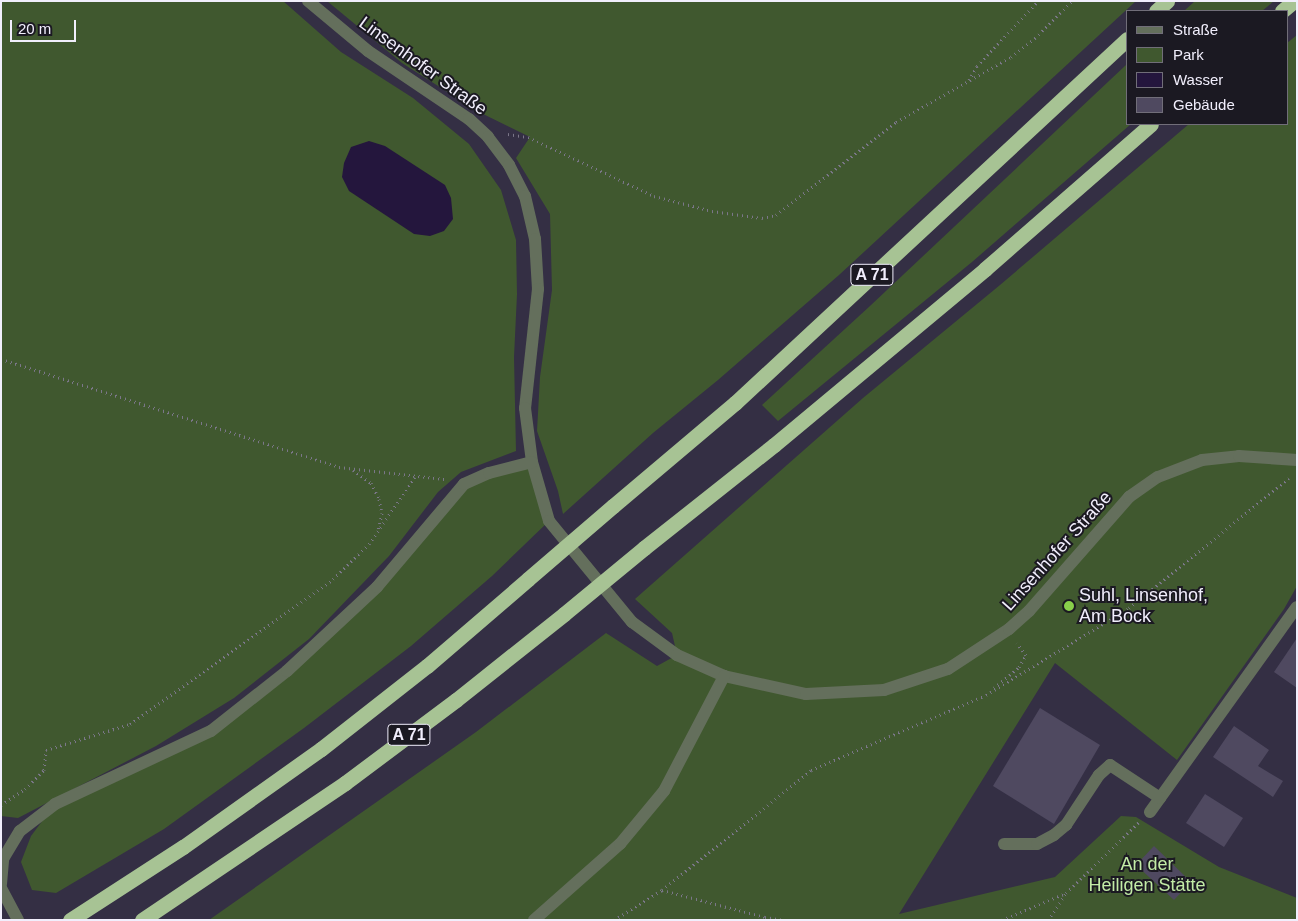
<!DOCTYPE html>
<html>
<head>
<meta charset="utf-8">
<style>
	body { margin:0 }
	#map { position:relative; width:1298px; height:921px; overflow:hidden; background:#342f44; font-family:Arial,sans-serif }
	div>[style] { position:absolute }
	.green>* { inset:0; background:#40582f }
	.water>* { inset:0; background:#24163d }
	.building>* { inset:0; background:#4f4960 }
	.path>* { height:3px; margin-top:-1.5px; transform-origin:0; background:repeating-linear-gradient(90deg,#7b7789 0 1px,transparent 0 5px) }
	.minor>* { height:12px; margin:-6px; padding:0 6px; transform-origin:6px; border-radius:6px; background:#646f5c }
	.highway>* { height:15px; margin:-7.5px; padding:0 7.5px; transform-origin:7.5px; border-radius:7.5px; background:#a7c394 }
	.highway-bridge>* { height:15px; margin:-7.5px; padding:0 7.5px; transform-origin:7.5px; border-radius:7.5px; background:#a7c394 }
	.dots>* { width:14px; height:14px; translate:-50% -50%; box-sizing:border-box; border:2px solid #1b1922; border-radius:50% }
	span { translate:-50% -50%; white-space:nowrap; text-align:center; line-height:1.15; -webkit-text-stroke:4px #1b1922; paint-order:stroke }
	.shield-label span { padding:1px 4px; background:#1b1922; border:1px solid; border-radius:4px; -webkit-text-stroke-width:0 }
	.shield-label { font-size:16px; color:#f1eefc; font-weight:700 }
	.street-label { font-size:18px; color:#f1eefc }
	.poi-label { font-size:18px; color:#f1eefc }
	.left { translate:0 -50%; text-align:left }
	.park-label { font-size:18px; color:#c2eba6 }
	.frame { position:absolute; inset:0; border:2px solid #f1eefc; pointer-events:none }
	.legend { position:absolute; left:1126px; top:10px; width:162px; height:115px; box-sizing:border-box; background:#1b1922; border:1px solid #716e79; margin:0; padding:6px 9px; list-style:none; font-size:15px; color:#f1eefc }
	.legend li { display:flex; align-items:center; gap:10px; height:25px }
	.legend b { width:25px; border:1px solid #716e79 }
	.scale { position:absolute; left:10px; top:20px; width:66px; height:22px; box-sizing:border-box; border:2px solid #f1eefc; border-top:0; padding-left:6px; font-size:15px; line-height:18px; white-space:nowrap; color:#f1eefc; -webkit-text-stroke:4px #1b1922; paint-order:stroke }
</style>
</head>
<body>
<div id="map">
	<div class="green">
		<i style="clip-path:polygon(1px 1px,283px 1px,341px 52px,413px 98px,469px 144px,501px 190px,516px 240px,517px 294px,514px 357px,516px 451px,461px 472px,438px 492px,389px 556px,309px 639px,234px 698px,156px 746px,18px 818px,1px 816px)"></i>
		<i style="clip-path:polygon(327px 1px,1136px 1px,839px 275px,718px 380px,653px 433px,563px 514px,558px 491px,537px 431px,540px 377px,552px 290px,550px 214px,516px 158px,530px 137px,479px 112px,402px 63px)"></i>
		<i style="clip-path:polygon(1195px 1px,1274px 1px,1262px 11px,1184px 11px)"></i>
		<i style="clip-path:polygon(1297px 35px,1297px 586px,1284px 609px,1177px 760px,1055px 663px,899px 914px,1055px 877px,1121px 816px,1136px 817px,1219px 867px,1297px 898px,1297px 920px,209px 920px,476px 732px,606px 633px,657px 666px,677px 655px,672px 633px,635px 599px,863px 398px,1000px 285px,1189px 124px,1287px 124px,1287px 43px)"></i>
		<i style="clip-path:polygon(1127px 64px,1127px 124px,1131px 124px,972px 262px,778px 421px,762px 405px,870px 306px)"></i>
		<i style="clip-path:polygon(532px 462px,549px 521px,492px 576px,411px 646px,304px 728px,164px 829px,56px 893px,32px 890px,21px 862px,31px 836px,55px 804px,211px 731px,377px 587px,464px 484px)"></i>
	</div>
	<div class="water">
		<i style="clip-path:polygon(369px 141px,385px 146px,445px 185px,451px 198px,453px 219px,444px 231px,430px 236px,414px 234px,349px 191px,342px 177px,344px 163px,351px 147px)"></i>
	</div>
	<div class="building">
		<i style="clip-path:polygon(1297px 638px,1297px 688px,1274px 672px)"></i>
		<i style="clip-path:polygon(1040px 708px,1100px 745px,1054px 824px,993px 786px)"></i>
		<i style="clip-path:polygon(1234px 726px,1269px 750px,1258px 766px,1283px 781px,1273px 797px,1213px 757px)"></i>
		<i style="clip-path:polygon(1205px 794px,1243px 818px,1224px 847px,1186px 823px)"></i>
		<i style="clip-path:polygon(1154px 846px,1191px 882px,1174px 900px,1136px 865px)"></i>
	</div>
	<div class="path">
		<i style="left:969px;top:80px;width:16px;rotate:-60deg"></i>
		<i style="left:977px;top:66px;width:89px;rotate:-46.8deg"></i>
		<i style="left:508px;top:134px;width:20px;rotate:9deg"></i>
		<i style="left:528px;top:137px;width:139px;rotate:25.1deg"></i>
		<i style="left:654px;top:196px;width:60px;rotate:14.5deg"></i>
		<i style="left:712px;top:211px;width:50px;rotate:8deg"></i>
		<i style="left:762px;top:218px;width:14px;rotate:-12deg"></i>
		<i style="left:776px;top:215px;width:152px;rotate:-37.8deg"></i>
		<i style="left:896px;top:122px;width:132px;rotate:-29.5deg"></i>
		<i style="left:1011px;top:57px;width:31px;rotate:-38deg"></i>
		<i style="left:1035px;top:38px;width:52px;rotate:-45deg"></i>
		<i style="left:1px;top:359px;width:355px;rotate:17.7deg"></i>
		<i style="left:339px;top:467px;width:106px;rotate:6.5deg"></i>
		<i style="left:353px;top:470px;width:22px;rotate:36deg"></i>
		<i style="left:371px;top:483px;width:18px;rotate:63deg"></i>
		<i style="left:379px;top:499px;width:14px;rotate:78deg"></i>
		<i style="left:382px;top:513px;width:17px;rotate:103deg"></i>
		<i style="left:994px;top:688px;width:33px;rotate:-40deg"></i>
		<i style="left:1019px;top:667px;width:14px;rotate:-60deg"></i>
		<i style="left:1026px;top:655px;width:15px;rotate:-127deg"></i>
		<i style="left:1px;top:805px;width:29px;rotate:-34deg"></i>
		<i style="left:25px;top:789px;width:27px;rotate:-45deg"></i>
		<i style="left:44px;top:770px;width:20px;rotate:-84deg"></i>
		<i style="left:46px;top:750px;width:88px;rotate:-17.2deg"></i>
		<i style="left:130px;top:724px;width:249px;rotate:-35.5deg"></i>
		<i style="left:333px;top:579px;width:50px;rotate:-44.2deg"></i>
		<i style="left:369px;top:544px;width:81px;rotate:-55.5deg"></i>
		<i style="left:662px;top:890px;width:106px;rotate:14.7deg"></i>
		<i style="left:765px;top:917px;width:19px;rotate:9deg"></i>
		<i style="left:614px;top:920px;width:57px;rotate:-32deg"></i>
		<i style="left:662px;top:890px;width:191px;rotate:-38.8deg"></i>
		<i style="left:811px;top:770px;width:190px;rotate:-23.2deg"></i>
		<i style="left:986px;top:695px;width:167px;rotate:-31.3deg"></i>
		<i style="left:1129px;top:608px;width:206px;rotate:-39.1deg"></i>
		<i style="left:1002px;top:920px;width:69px;rotate:-22.9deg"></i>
		<i style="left:1066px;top:893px;width:102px;rotate:-44.2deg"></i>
		<i style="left:1048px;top:920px;width:32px;rotate:-56deg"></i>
	</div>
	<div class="minor">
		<i style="left:308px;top:1px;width:78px;rotate:39.8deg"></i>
		<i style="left:368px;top:51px;width:122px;rotate:34deg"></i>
		<i style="left:469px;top:119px;width:26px;rotate:43deg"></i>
		<i style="left:488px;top:137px;width:35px;rotate:53deg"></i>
		<i style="left:509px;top:165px;width:35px;rotate:63deg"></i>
		<i style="left:525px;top:196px;width:44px;rotate:76.9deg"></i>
		<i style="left:535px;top:239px;width:50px;rotate:86.6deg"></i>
		<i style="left:538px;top:289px;width:120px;rotate:96.2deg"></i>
		<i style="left:525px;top:408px;width:54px;rotate:82.6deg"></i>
		<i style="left:532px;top:462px;width:61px;rotate:73.9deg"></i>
		<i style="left:549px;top:521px;width:131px;rotate:50.6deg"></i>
		<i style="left:632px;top:622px;width:56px;rotate:36.3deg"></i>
		<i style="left:677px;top:655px;width:51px;rotate:24.1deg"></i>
		<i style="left:724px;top:676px;width:84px;rotate:12.4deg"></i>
		<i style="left:806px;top:694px;width:78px;rotate:-2.9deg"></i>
		<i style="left:884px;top:690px;width:67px;rotate:-18.2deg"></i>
		<i style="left:948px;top:669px;width:73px;rotate:-33.3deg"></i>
		<i style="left:1009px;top:629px;width:27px;rotate:-42deg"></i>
		<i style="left:1029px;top:611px;width:152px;rotate:-48.7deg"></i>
		<i style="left:1129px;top:497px;width:35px;rotate:-35deg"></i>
		<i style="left:1158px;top:477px;width:47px;rotate:-21.1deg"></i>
		<i style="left:1202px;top:460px;width:37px;rotate:-6deg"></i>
		<i style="left:1239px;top:456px;width:58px;rotate:3.9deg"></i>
		<i style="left:1150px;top:812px;width:252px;rotate:-54.4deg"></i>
		<i style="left:1004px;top:844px;width:33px"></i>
		<i style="left:1037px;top:844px;width:19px;rotate:-28deg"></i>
		<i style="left:1054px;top:835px;width:16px;rotate:-40deg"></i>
		<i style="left:1066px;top:825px;width:60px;rotate:-56.6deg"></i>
		<i style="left:1099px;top:775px;width:15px;rotate:-42deg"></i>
		<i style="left:1110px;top:765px;width:60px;rotate:33.4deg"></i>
		<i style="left:1px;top:884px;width:25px;rotate:-85deg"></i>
		<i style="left:3px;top:859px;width:33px;rotate:-59deg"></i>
		<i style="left:20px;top:831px;width:44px;rotate:-37.6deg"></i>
		<i style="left:55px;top:804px;width:172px;rotate:-25.1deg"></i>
		<i style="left:211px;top:731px;width:97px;rotate:-38.3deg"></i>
		<i style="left:287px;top:671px;width:123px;rotate:-43deg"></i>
		<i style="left:377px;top:587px;width:135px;rotate:-49.8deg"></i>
		<i style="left:464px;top:484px;width:27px;rotate:-24deg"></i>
		<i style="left:489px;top:473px;width:44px;rotate:-14.3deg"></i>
		<i style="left:1px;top:888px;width:36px;rotate:62deg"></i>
		<i style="left:534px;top:920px;width:115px;rotate:-41.5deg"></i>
		<i style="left:620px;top:844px;width:69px;rotate:-50.3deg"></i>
		<i style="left:664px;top:791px;width:130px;rotate:-62.4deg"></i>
	</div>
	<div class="highway">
		<i style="left:1156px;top:11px;width:15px;rotate:-42deg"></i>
		<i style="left:1282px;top:11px;width:16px;rotate:-40deg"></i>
		<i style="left:613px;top:506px;width:160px;rotate:-40.2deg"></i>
		<i style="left:735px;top:403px;width:535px;rotate:-42.88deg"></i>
		<i style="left:644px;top:548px;width:166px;rotate:-38.4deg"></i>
		<i style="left:774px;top:445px;width:275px;rotate:-39.8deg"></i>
		<i style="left:985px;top:269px;width:220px;rotate:-41.1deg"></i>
		<i style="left:70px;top:920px;width:135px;rotate:-32.9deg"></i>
		<i style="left:183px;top:847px;width:169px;rotate:-35.4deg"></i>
		<i style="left:321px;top:749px;width:135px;rotate:-38.1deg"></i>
		<i style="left:427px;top:666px;width:133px;rotate:-40.7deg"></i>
		<i style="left:142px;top:920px;width:245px;rotate:-34deg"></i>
		<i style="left:345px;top:783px;width:139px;rotate:-36.8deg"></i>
		<i style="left:456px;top:700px;width:138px;rotate:-38.5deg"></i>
	</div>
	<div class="highway-bridge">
		<i style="left:528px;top:579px;width:112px;rotate:-40.7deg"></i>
		<i style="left:564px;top:614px;width:104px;rotate:-39.5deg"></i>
	</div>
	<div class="dots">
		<i style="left:1069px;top:606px;background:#88cf4a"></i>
	</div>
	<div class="shield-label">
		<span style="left:872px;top:275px">A 71</span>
		<span style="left:409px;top:735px">A 71</span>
	</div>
	<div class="street-label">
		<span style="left:423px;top:66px;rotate:36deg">Linsenhofer Straße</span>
		<span style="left:1057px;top:551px;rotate:-48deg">Linsenhofer Straße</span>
	</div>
	<div class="poi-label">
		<span class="left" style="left:1079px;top:606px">Suhl, Linsenhof,<br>Am Bock</span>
	</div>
	<div class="park-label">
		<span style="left:1147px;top:875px">An der<br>Heiligen Stätte</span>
	</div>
	<div class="frame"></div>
	<ul class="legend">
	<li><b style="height:6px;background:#646f5c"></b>Straße</li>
	<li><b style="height:14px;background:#40582f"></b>Park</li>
	<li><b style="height:14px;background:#24163d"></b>Wasser</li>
	<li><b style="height:14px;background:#4f4960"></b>Gebäude</li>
	</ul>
	<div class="scale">20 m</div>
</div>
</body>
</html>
